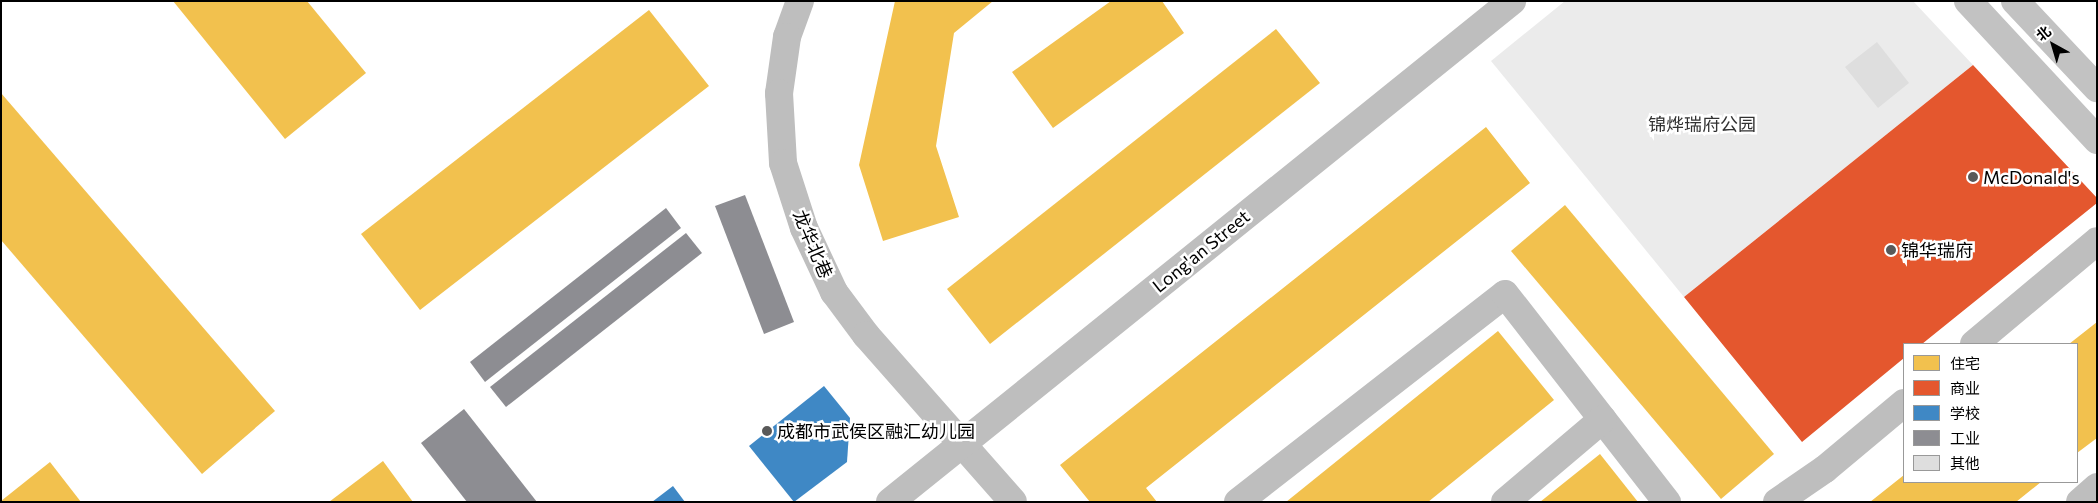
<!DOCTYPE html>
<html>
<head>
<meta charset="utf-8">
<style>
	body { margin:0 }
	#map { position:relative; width:2098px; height:503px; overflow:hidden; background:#fff; font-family:Commissioner,"Noto Sans SC",sans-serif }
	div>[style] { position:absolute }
	.green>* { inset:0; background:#ebebeb }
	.homes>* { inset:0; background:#f2c14e }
	.shops>* { inset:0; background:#e4572e }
	.schools>* { inset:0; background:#3f88c5 }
	.industry>* { inset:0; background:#8d8d92 }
	.building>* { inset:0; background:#dedede }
	.street>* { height:28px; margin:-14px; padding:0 14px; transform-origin:14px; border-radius:14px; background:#bebebe }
	.secondary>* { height:28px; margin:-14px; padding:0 14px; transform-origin:14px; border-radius:14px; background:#c2c2c2 }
	.dots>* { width:14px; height:14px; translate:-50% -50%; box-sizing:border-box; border:2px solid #fff; border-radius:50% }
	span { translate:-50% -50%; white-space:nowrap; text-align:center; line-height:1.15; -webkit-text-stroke:5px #fff; paint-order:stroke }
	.park-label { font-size:18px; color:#313131 }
	.poi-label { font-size:18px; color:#000 }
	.left { translate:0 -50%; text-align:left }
	.street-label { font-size:18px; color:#000 }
	.frame { position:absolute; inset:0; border:2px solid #000; pointer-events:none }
	.legend { position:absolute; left:1903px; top:343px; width:175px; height:140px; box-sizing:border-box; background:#fff; border:1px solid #999; margin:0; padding:6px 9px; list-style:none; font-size:15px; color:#000 }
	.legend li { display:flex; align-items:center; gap:10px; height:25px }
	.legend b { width:25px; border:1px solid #999 }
	.north { position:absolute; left:2028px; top:20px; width:50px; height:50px; -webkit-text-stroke:4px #fff; paint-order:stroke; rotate:321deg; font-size:14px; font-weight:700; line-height:20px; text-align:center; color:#000 }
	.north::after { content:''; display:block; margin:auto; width:18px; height:22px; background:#000; clip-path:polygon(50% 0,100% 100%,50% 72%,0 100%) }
</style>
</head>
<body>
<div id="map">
	<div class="green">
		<i style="clip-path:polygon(1565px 1px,1913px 1px,1973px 65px,1684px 297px,1491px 61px)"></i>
	</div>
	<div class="homes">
		<i style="clip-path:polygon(173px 1px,307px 1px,366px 73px,285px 139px)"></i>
		<i style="clip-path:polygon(895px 1px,993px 1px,954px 33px,936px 146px,959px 217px,883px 241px,859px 165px)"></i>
		<i style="clip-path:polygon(1111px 1px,1162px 1px,1184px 33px,1053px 128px,1012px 72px)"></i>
		<i style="clip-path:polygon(649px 10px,709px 86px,420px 310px,361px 234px)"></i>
		<i style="clip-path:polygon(1276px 29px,1320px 83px,990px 344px,947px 289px)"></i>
		<i style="clip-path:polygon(1px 93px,275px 411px,202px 474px,1px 240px)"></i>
		<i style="clip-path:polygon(1486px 127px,1530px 183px,1146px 488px,1157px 502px,1090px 502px,1060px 465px)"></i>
		<i style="clip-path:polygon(1960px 152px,2028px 239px,1838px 389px,1769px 301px)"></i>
		<i style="clip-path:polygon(1565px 205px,1774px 454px,1721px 499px,1511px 251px)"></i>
		<i style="clip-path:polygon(2097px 322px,2097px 438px,2077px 453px,2077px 344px,2069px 344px)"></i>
		<i style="clip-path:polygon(1498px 331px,1554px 400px,1428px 502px,1286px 502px)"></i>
		<i style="clip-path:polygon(1600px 454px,1638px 502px,1540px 502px)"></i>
		<i style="clip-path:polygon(383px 461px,413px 502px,329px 502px)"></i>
		<i style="clip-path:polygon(50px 462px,81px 502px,1px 502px,1px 501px)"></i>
		<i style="clip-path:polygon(1904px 475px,1904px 482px,2041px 482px,2016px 502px,1870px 502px)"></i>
	</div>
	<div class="shops">
		<i style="clip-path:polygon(1973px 65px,2097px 198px,2097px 203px,1922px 344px,1904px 344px,1904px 358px,1802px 442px,1684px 297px)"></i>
	</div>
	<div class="schools">
		<i style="clip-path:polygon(824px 386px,850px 418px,847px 462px,794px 502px,749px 446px)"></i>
		<i style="clip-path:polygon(673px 486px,685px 502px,652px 502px)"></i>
	</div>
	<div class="industry">
		<i style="clip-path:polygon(745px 195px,794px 322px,764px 334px,715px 206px)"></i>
		<i style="clip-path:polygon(666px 208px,681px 228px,485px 382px,470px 362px)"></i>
		<i style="clip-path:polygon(686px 233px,702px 253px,506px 407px,490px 387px)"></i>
		<i style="clip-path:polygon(464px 409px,537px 502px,467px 502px,421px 443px)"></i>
	</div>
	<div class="building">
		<i style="clip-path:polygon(1877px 42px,1909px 83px,1878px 108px,1845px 67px)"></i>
	</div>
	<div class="street">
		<i style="left:800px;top:1px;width:38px;rotate:110deg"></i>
		<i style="left:787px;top:37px;width:57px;rotate:98.1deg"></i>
		<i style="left:779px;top:93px;width:70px;rotate:86.7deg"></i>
		<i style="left:783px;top:163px;width:68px;rotate:72.1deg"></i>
		<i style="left:804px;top:228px;width:71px;rotate:64.9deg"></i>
		<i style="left:834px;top:292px;width:54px;rotate:53.3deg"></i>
		<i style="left:866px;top:335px;width:222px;rotate:48.6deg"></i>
		<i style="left:1974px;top:344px;width:160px;rotate:-39.9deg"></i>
		<i style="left:890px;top:502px;width:799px;rotate:-38.85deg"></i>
		<i style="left:1238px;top:502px;width:338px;rotate:-37.9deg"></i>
		<i style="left:1505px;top:294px;width:264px;rotate:52.1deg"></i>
		<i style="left:1505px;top:502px;width:128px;rotate:-40.3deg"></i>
		<i style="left:1777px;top:502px;width:58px;rotate:-34.5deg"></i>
		<i style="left:1825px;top:469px;width:103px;rotate:-39.9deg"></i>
		<i style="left:2080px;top:502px;width:23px;rotate:-41deg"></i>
	</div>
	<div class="secondary">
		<i style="left:1968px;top:1px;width:190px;rotate:47.1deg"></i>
		<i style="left:2015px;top:1px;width:120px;rotate:46.7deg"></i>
	</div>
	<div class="dots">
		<i style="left:1973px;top:177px;background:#595959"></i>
		<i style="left:1891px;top:250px;background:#595959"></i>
		<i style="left:767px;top:431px;background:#595959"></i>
	</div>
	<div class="park-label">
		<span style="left:1702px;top:124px">锦烨瑞府公园</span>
	</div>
	<div class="poi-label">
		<span class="left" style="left:1983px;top:177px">McDonald's</span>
		<span class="left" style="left:1901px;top:250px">锦华瑞府</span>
		<span class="left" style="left:777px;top:431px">成都市武侯区融汇幼儿园</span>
	</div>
	<div class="street-label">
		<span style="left:813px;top:244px;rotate:67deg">龙华北巷</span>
		<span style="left:1201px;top:251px;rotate:-39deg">Long'an Street</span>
	</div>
	<div class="frame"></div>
	<ul class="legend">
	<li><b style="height:14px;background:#f2c14e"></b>住宅</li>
	<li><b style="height:14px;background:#e4572e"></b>商业</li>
	<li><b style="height:14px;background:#3f88c5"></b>学校</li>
	<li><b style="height:14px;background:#8d8d92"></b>工业</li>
	<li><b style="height:14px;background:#dedede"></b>其他</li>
	</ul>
	<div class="north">北</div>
</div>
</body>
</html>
